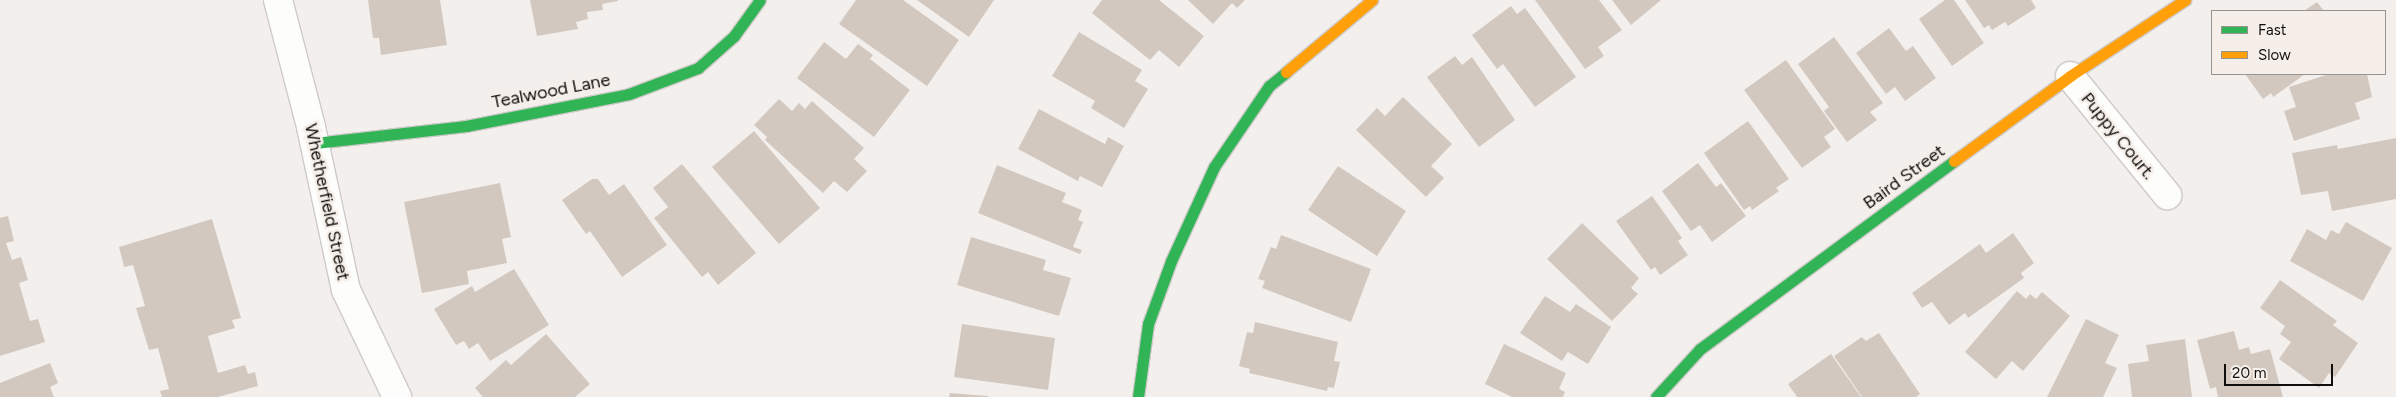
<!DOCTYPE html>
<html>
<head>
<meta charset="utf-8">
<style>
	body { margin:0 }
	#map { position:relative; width:2396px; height:397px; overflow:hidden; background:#f3efec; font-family:Figtree,sans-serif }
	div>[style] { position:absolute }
	.building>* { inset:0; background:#d3c8c0 }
	.roads { filter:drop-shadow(1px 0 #cdcac8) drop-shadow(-1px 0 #cdcac8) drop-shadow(0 1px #cdcac8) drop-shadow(0 -1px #cdcac8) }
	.street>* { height:28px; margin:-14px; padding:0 14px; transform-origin:14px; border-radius:14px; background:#fdfdfc }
	.fast>* { height:11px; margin:-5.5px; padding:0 5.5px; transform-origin:5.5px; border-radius:5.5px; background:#30b455 }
	.slow>* { height:11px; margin:-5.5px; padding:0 5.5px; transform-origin:5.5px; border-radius:5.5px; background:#ff9f0a }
	span { translate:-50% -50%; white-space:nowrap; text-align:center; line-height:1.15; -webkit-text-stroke:5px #f6efe9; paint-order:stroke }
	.street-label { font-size:18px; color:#110f0d }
	.legend { position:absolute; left:2211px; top:10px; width:175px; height:65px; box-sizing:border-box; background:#f6efe9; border:1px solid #9a9591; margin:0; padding:6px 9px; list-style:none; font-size:15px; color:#110f0d }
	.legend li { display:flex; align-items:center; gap:10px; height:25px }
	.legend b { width:25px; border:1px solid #9a9591 }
	.scale { position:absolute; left:2224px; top:364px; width:109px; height:22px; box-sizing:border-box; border:2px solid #110f0d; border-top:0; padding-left:6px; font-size:15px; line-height:18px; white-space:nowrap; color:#110f0d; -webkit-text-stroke:4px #f6efe9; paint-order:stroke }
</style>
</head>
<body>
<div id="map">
	<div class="building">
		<i style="clip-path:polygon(368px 0,440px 0,447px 45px,381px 55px,379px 38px,373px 38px)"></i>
		<i style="clip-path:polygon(530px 0,618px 0,618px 1px,602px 4px,603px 10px,587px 12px,588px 19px,576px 22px,578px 29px,537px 36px)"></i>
		<i style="clip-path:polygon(856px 0,903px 0,959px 40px,927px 86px,839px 24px)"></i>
		<i style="clip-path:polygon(917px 0,994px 0,969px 37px)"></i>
		<i style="clip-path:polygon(1102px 0,1159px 0,1204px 36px,1179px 67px,1159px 50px,1150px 60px,1092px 13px)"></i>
		<i style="clip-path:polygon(1188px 0,1245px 0,1237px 8px,1232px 3px,1213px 24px)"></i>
		<i style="clip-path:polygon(1535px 0,1599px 0,1622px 30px,1598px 47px,1604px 56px,1585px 69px)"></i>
		<i style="clip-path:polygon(1612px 0,1661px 0,1631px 25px)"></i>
		<i style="clip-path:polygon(1945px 0,1954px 0,1984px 43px,1952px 66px,1919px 19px)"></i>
		<i style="clip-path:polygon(1965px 0,2031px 0,2036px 8px,2008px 26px,2005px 22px,1992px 30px,1989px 25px,1984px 28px)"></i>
		<i style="clip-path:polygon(2317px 2px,2324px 11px,2304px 11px)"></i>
		<i style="clip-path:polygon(1511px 6px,1517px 14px,1525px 8px,1576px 77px,1535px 107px,1503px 64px,1497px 69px,1472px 35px)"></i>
		<i style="clip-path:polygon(1889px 28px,1906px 51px,1913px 46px,1936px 78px,1905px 101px,1895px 87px,1886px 94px,1856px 53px)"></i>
		<i style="clip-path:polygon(1079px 32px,1142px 70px,1135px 81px,1148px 89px,1124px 128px,1091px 108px,1095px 101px,1052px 76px)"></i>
		<i style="clip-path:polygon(1834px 37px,1883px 103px,1870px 112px,1877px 120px,1847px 142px,1824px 111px,1829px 107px,1798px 64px)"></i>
		<i style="clip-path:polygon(824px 42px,846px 59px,858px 44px,873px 55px,870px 59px,910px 90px,874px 137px,797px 78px)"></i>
		<i style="clip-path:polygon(1455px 56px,1462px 65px,1472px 57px,1515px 120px,1479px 147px,1427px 77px)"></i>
		<i style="clip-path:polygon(1786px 60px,1835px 129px,1824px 137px,1831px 147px,1802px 168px,1744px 90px)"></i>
		<i style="clip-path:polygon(2245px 74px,2305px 74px,2273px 97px,2271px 93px,2263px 99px)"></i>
		<i style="clip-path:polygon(2329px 74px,2367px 74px,2372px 97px,2355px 103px,2360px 119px,2294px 141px,2284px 111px,2296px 107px,2289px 87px)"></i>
		<i style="clip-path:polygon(1403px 97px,1452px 144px,1431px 166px,1444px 178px,1426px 197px,1356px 130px,1377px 108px,1385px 116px)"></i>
		<i style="clip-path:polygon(779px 99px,792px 111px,799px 103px,805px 109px,812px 101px,864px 148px,854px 159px,867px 171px,847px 192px,834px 181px,823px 193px,765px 140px,767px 137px,754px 125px)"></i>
		<i style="clip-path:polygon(1039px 109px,1105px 144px,1108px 137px,1124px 146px,1102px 187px,1080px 176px,1078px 181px,1018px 149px)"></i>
		<i style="clip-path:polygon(1748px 121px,1789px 179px,1776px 188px,1779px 191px,1752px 210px,1750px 206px,1744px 210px,1704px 153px)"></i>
		<i style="clip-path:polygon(754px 131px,820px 208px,779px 244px,712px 167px)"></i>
		<i style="clip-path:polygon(2396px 138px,2396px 199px,2332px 211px,2328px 191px,2301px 195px,2292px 153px,2337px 145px,2338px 149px)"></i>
		<i style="clip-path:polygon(1698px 163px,1716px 187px,1721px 183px,1746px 216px,1712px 242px,1700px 225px,1691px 231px,1662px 191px)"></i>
		<i style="clip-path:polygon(682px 164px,756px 253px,718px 285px,708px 272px,702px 277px,654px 218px,668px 207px,653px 188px)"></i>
		<i style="clip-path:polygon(997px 165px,1066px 193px,1062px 202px,1082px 210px,1078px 220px,1083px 222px,1073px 247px,1082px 250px,1080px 254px,978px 213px)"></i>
		<i style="clip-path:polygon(1338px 166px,1406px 211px,1377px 256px,1308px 210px)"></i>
		<i style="clip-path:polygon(592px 179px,598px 179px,609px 195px,624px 184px,667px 245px,622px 277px,590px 231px,586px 234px,562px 200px)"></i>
		<i style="clip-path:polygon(500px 183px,511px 237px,502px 239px,507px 263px,467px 271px,469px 284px,422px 293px,404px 202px)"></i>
		<i style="clip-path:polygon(1652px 196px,1682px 238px,1678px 241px,1688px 255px,1660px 275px,1655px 267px,1651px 270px,1616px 221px)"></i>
		<i style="clip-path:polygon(8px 216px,14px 241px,6px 243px,12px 260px,21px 257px,28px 280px,19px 283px,30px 321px,38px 319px,45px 342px,0 356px,0 218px)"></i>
		<i style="clip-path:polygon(212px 219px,241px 318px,232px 320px,235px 328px,208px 336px,218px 373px,245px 365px,248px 374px,255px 372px,258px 386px,218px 397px,162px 397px,160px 391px,169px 389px,158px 348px,149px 350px,136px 308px,145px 306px,133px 265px,124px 267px,119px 247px)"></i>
		<i style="clip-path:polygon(2346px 222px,2392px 248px,2363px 301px,2290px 261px,2307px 229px,2326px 240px,2331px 230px,2339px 234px)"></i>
		<i style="clip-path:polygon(1582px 223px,1639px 278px,1631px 288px,1638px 294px,1612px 321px,1547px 259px)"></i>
		<i style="clip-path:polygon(2013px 233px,2034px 263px,2021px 273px,2024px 278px,1968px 318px,1965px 313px,1949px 325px,1932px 302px,1922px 308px,1912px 293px,1980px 244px,1986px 253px)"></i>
		<i style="clip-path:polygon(1281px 235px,1371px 269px,1351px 322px,1262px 288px,1265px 281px,1258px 279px,1271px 247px,1276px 249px)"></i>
		<i style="clip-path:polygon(971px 237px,1046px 260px,1043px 270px,1071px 278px,1059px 316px,957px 285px)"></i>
		<i style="clip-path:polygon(514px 269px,549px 325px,490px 361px,478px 343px,469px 349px,464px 341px,456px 345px,434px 309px,472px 286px,475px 292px)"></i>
		<i style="clip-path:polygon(2280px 280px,2337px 321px,2333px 325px,2358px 343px,2335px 377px,2329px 373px,2319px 388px,2279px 359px,2291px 342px,2280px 334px,2285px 326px,2260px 308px)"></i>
		<i style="clip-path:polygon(2017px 291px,2026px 299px,2030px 294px,2036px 299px,2042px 292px,2070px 316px,2023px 371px,2012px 361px,1996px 379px,1965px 352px)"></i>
		<i style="clip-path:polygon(1545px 296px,1570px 312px,1576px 304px,1611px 327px,1588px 364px,1568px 352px,1562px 361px,1520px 333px)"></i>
		<i style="clip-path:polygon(2086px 319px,2119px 335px,2105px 363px,2117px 368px,2103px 397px,2047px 397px)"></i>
		<i style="clip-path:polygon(1255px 322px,1338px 342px,1334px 361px,1340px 362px,1334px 388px,1328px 387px,1327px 391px,1249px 373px,1250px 369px,1239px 366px,1247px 332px,1253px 333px)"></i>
		<i style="clip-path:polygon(962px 324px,1055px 338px,1048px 390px,954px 377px)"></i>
		<i style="clip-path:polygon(2234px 331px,2239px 350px,2249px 347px,2251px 354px,2270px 349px,2283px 397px,2218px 397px,2216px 387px,2210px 389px,2197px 340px)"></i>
		<i style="clip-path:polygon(1879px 333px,1920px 394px,1916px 397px,1862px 397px,1834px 356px,1862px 337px,1866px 341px)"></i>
		<i style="clip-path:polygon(546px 334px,590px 384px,575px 397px,483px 397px,475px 388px,506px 360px,511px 365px)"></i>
		<i style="clip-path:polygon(2185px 339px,2192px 397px,2132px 397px,2128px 364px,2149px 361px,2146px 345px)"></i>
		<i style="clip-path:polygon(1504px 344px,1566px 373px,1559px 389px,1565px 392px,1563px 397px,1512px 397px,1485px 384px)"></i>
		<i style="clip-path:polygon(1831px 354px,1861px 397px,1797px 397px,1788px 384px)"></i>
		<i style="clip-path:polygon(50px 363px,58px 383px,50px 387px,54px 397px,0 397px,0 383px)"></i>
		<i style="clip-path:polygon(950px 393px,988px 396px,988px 397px,949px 397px)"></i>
	</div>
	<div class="roads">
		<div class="street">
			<i style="left:278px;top:0;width:131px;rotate:75.4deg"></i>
			<i style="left:311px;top:127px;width:167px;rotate:77.9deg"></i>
			<i style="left:346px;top:290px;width:119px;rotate:64.5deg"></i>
			<i style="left:2070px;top:76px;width:154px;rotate:50.8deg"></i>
		</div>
		<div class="fast">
			<i style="left:315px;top:143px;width:152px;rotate:-6.4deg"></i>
			<i style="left:466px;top:126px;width:166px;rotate:-11.1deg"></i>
			<i style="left:629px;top:94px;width:74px;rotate:-20.6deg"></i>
			<i style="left:698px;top:68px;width:48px;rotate:-41.6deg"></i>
			<i style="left:734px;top:36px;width:44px;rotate:-54.2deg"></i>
			<i style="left:1138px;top:397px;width:74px;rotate:-82.2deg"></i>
			<i style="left:1148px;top:324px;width:67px;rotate:-69.9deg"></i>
			<i style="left:1171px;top:261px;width:103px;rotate:-65.4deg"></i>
			<i style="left:1214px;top:167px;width:98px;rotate:-55.8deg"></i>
			<i style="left:1269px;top:86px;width:22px;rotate:-39deg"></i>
			<i style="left:1656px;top:397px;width:65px;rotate:-47.5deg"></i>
			<i style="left:1700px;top:349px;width:316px;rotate:-36.5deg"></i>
		</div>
		<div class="slow">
			<i style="left:1286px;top:72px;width:112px;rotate:-39.9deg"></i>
			<i style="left:1954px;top:161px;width:144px;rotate:-36.2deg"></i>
			<i style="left:2070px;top:76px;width:138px;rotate:-33.5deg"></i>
		</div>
	</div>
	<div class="street-label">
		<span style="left:551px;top:91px;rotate:-11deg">Tealwood Lane</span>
		<span style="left:2118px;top:136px;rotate:51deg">Puppy Court.</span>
		<span style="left:1904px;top:177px;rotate:-36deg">Baird Street</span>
		<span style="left:327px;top:202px;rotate:78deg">Whetherfield Street</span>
	</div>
	<ul class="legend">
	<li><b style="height:6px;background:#30b455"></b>Fast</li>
	<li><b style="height:6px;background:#ff9f0a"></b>Slow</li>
	</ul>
	<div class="scale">20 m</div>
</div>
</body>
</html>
